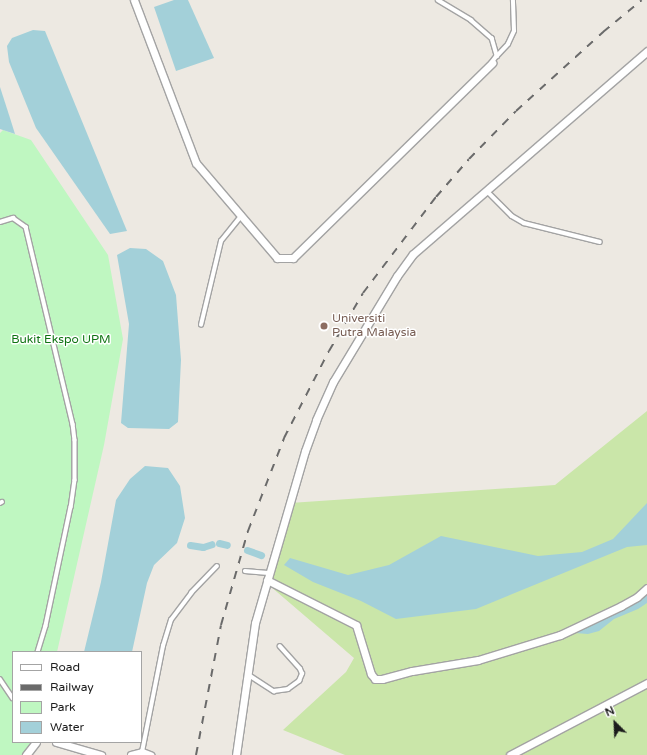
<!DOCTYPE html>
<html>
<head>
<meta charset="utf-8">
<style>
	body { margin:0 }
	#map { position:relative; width:647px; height:755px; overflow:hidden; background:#ede9e2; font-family:"Varela Round",sans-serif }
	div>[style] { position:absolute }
	.grass>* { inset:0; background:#cae6a9 }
	.park>* { inset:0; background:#bff7c1 }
	.water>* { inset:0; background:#a3d0d9 }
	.canal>* { height:7px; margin:-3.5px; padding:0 3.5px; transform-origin:3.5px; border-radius:3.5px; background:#a3d0d9 }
	.roads { filter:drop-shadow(1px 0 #a3a3a3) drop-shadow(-1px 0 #a3a3a3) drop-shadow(0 1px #a3a3a3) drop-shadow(0 -1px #a3a3a3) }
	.lane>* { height:3.5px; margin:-1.75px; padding:0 1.75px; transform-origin:1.75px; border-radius:1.75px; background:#fff }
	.street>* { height:7px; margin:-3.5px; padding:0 3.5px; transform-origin:3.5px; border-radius:3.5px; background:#fff }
	.rail>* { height:2px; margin-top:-1px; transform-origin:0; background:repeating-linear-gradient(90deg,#6a6a6a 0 8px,transparent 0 16px) }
	.dots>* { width:11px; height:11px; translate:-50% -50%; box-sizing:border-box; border:2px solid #fff; border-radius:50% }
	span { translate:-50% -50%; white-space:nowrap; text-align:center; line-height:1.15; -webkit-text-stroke:3px #fff; paint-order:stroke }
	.education-label { font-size:12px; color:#785e54 }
	.left { translate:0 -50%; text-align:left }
	.park-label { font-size:12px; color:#0f7413 }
	.legend { position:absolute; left:12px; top:651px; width:130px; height:92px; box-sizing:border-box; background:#fff; border:1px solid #a4a4a4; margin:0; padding:5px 7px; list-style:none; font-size:12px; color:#1c1c1c }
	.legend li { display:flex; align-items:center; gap:8px; height:20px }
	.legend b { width:20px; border:1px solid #a4a4a4 }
	.north { position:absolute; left:595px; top:703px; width:40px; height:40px; -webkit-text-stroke:3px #fff; paint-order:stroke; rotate:336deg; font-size:11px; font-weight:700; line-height:16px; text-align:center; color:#1c1c1c }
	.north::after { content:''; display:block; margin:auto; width:14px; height:18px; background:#1c1c1c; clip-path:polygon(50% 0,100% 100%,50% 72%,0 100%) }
</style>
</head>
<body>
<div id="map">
	<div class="grass">
		<i style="clip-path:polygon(647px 411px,647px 755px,345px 755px,283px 730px,346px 672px,354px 658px,270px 586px,290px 503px,555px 485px)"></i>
	</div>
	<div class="park">
		<i style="clip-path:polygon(3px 130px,31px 140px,108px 255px,123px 339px,104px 445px,57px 652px,13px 652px,13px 742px,32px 742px,26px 755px,0 755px,0 133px)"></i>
	</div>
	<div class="water">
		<i style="clip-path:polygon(174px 0,188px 0,214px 58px,176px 71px,154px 7px)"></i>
		<i style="clip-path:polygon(33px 30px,45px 31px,127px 231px,110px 234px,36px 128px,9px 62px,7px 46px,12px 38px)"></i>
		<i style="clip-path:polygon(0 87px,10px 118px,15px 134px,0 129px)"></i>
		<i style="clip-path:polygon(130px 248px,146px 249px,163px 261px,176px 295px,181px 360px,178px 422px,169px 429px,128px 428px,121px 423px,129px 324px,117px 255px)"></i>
		<i style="clip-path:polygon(145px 466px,168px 468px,180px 486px,185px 518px,177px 543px,154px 565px,147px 583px,132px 652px,84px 652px,101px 582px,116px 500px,130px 479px)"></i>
		<i style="clip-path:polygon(647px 503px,647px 545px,627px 547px,476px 609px,396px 619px,361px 601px,313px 582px,284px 565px,290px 558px,348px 575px,389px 565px,441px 536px,538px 556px,582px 552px,613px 539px)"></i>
		<i style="clip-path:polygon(647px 591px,647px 603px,638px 609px,614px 619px,599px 631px,588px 634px,575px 633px,630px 606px)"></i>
	</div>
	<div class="canal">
		<i style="left:219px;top:543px;width:8px;rotate:14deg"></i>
		<i style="left:190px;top:545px;width:13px;rotate:9deg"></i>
		<i style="left:203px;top:547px;width:9px;rotate:-18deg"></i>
		<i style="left:247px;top:550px;width:15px;rotate:20deg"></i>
	</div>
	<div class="roads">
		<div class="lane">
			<i style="left:438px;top:0;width:39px;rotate:31deg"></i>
			<i style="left:471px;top:20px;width:28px;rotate:41deg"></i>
			<i style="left:492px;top:38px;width:19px;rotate:74deg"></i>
			<i style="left:497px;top:56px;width:9px;rotate:126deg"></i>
			<i style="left:497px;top:56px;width:16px;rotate:-47deg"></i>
			<i style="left:508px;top:44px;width:14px;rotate:-65deg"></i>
			<i style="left:514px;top:31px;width:31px;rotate:-92deg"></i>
			<i style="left:487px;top:191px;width:35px;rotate:45deg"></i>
			<i style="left:512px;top:216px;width:14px;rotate:30deg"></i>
			<i style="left:524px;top:223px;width:78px;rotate:14deg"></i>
			<i style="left:0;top:222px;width:14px;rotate:-17deg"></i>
			<i style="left:13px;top:218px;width:16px;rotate:35deg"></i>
			<i style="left:26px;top:227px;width:203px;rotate:76.6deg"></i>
			<i style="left:73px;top:424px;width:16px;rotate:83deg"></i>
			<i style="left:75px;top:440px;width:40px;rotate:90deg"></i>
			<i style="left:75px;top:480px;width:27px;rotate:98deg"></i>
			<i style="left:71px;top:507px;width:122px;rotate:101.9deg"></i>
			<i style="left:46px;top:626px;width:27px;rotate:107deg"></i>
			<i style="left:201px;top:325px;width:86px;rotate:-76.6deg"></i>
			<i style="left:221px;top:241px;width:33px;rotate:-51deg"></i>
			<i style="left:0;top:503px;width:2px;rotate:-27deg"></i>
			<i style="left:245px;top:571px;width:23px;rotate:5deg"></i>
			<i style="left:249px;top:675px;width:30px;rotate:33deg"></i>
			<i style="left:274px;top:691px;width:14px;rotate:-8deg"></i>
			<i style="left:288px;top:689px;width:14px;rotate:-36deg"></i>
			<i style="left:299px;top:681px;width:8px;rotate:-67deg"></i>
			<i style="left:302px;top:674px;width:5px;rotate:-112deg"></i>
			<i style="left:300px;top:669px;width:30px;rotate:-132deg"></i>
			<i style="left:0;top:679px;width:23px;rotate:56deg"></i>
			<i style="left:142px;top:752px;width:108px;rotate:-78.8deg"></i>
			<i style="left:163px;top:646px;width:27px;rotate:-73deg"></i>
			<i style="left:171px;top:620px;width:34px;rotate:-53deg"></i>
			<i style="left:191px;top:593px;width:37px;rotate:-46deg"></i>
		</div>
		<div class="street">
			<i style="left:134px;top:0;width:174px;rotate:69.2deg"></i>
			<i style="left:196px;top:163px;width:125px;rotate:49.5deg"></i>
			<i style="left:277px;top:258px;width:16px"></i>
			<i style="left:293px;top:258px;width:279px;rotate:-44.4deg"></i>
			<i style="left:267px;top:580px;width:100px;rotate:26.8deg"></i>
			<i style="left:356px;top:625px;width:51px;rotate:73deg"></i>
			<i style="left:371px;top:674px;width:6px;rotate:51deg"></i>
			<i style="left:375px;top:679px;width:7px"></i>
			<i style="left:382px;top:679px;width:31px;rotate:-15deg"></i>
			<i style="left:412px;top:671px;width:67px;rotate:-9.5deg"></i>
			<i style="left:478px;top:660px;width:86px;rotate:-17deg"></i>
			<i style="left:560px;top:635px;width:68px;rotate:-25.4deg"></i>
			<i style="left:621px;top:606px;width:18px;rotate:-29deg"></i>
			<i style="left:637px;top:597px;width:13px;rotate:-42deg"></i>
			<i style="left:56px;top:742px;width:47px;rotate:16.1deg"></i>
			<i style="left:26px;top:755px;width:16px;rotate:-52deg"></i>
			<i style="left:131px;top:755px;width:11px;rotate:-15deg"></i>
			<i style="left:142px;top:752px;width:9px;rotate:21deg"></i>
			<i style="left:236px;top:755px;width:133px;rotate:-81.8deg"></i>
			<i style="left:255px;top:623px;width:179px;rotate:-73.8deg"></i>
			<i style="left:305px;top:451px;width:33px;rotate:-70deg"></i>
			<i style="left:316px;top:420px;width:42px;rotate:-65.9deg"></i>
			<i style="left:333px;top:382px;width:124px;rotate:-58.9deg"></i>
			<i style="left:397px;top:276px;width:27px;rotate:-54deg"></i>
			<i style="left:413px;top:254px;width:310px;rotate:-40.9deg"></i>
			<i style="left:510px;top:755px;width:155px;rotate:-27.7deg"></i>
		</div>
	</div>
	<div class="rail">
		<i style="left:196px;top:755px;width:132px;rotate:-79.1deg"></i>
		<i style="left:221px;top:625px;width:98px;rotate:-74deg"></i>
		<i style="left:248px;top:531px;width:100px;rotate:-68.8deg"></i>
		<i style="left:284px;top:438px;width:98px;rotate:-62.7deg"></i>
		<i style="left:329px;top:351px;width:67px;rotate:-59.6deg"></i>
		<i style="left:363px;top:293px;width:121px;rotate:-52.8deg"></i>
		<i style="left:436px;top:197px;width:50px;rotate:-49deg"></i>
		<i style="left:469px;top:159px;width:67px;rotate:-45.6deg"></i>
		<i style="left:516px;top:111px;width:118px;rotate:-42.2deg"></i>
		<i style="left:603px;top:32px;width:50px;rotate:-39.4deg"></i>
	</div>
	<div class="dots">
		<i style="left:324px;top:326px;background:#8d6e63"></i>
	</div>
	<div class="education-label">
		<span class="left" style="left:332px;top:326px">Universiti<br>Putra Malaysia</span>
	</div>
	<div class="park-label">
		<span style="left:61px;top:340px">Bukit Ekspo UPM</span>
	</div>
	<ul class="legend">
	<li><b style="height:5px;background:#fff"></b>Road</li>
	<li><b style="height:5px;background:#6a6a6a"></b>Railway</li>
	<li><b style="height:11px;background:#bff7c1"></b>Park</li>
	<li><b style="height:11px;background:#a3d0d9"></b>Water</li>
	</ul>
	<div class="north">N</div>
</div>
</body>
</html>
